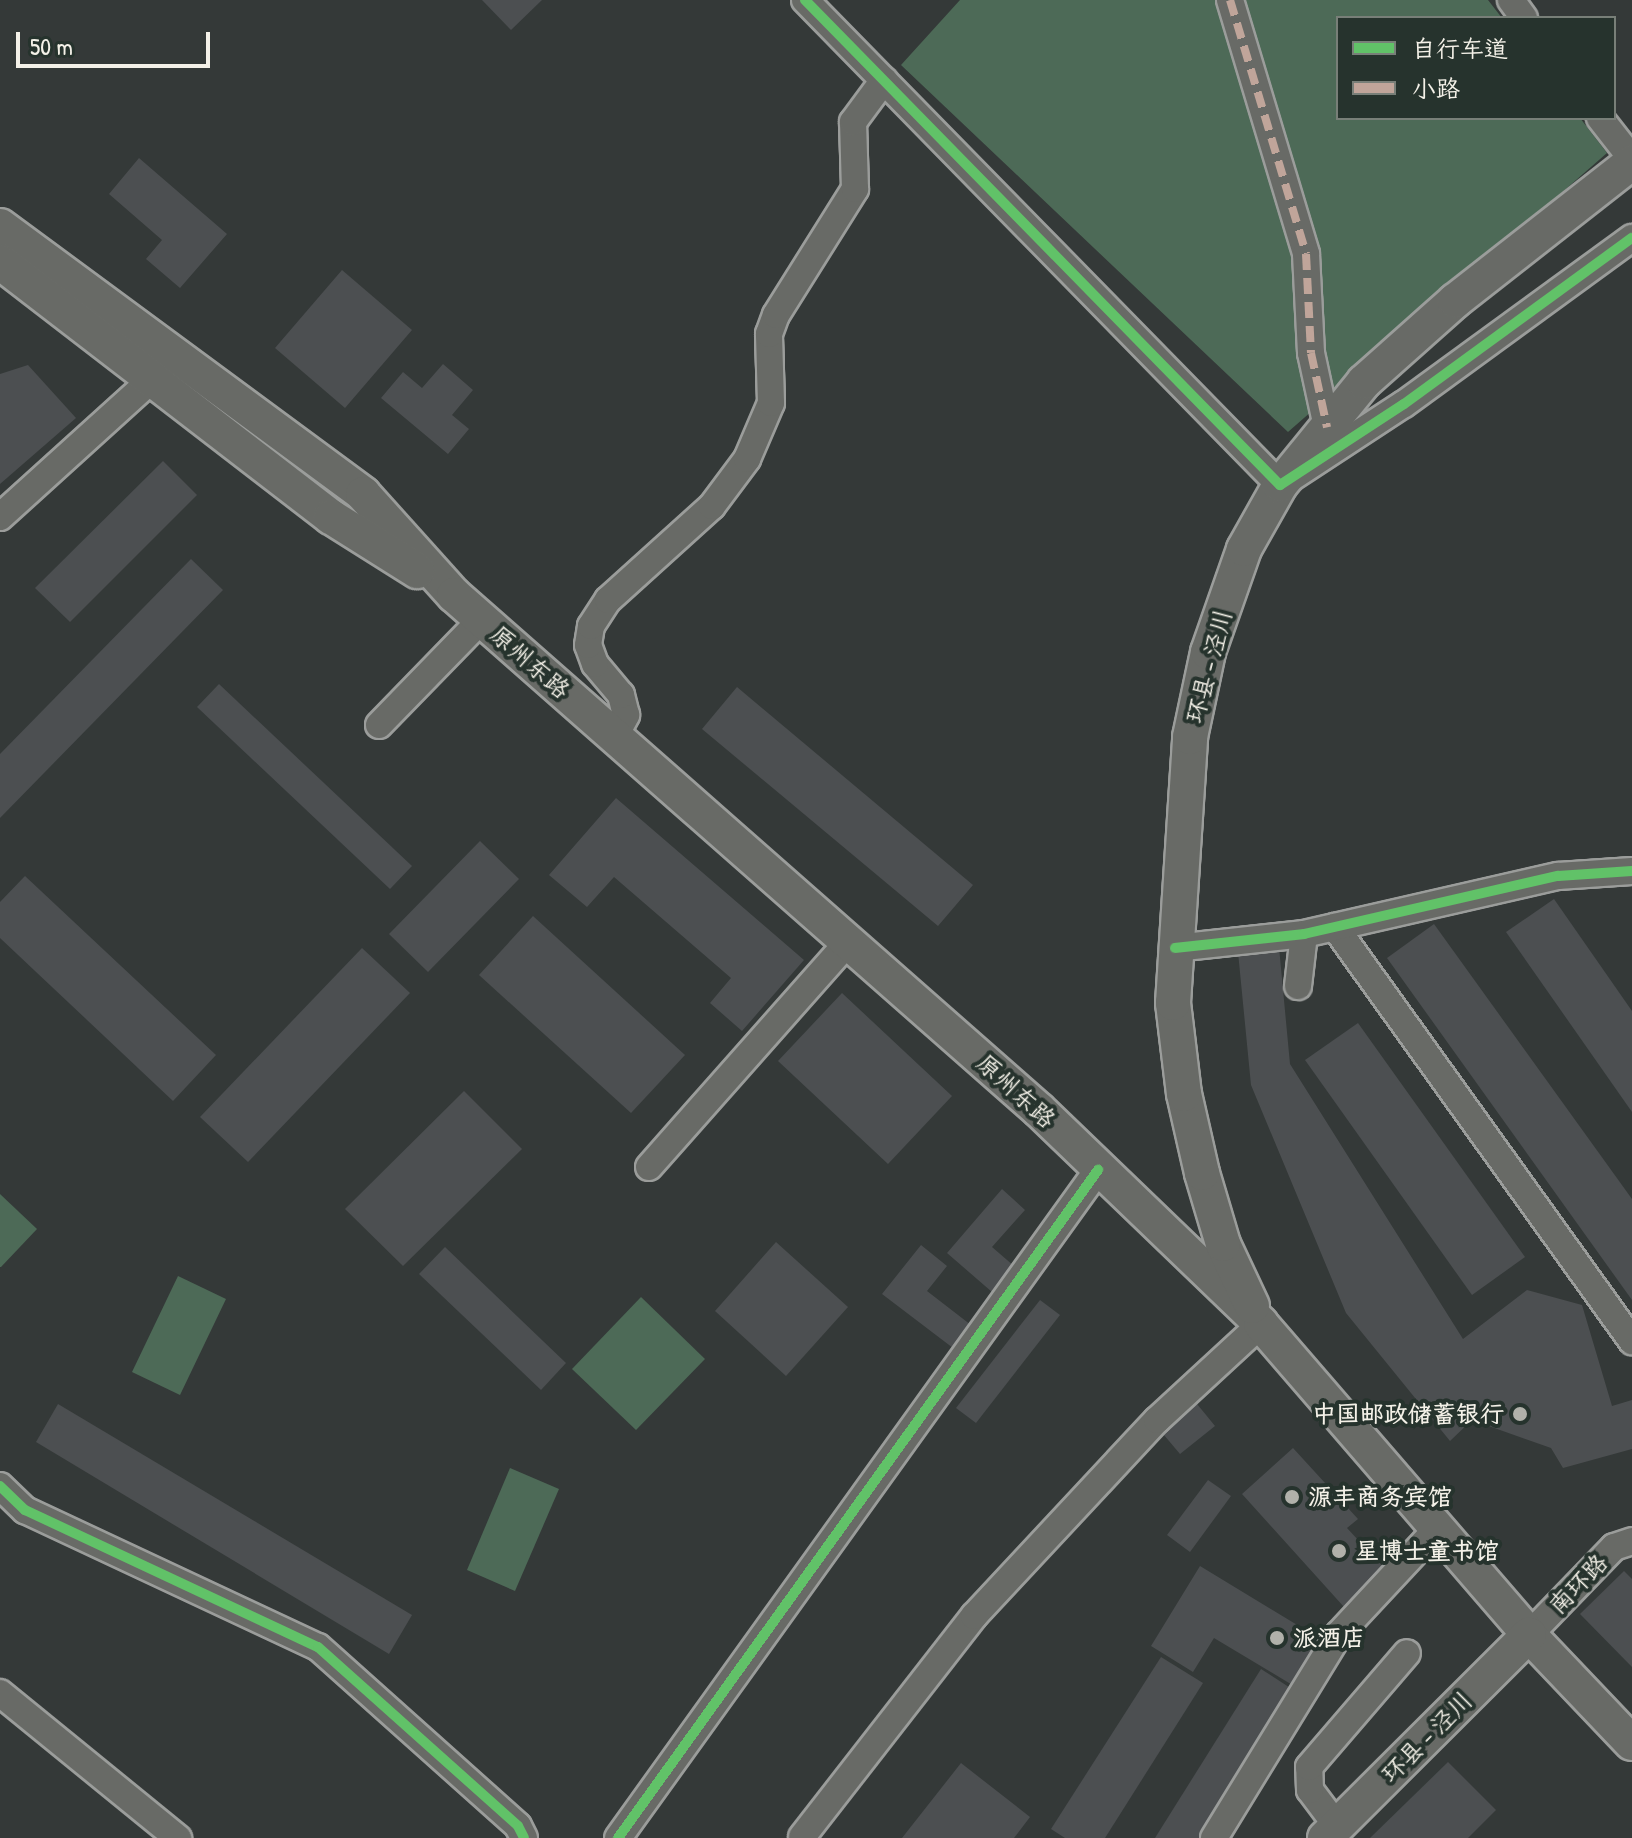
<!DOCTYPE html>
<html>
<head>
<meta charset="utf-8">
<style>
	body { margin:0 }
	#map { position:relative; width:1632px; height:1838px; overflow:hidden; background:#343938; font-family:"Patrick Hand","LXGW WenKai TC",sans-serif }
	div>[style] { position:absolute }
	.green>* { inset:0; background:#4d6a57 }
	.building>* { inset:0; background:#4c4f51 }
	.roads { filter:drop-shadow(2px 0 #9b9d9b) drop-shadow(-2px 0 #9b9d9b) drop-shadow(0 2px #9b9d9b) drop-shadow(0 -2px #9b9d9b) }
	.minor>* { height:26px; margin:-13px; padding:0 13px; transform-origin:13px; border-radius:13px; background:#686a66 }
	.major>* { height:34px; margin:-17px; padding:0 17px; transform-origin:17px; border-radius:17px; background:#686a66 }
	.quiet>* { height:8px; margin-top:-4px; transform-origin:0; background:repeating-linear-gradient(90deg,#c0a59a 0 16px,transparent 0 24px) }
	.cycleway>* { height:10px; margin:-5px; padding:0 5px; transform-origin:5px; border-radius:5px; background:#61c268 }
	.dots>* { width:22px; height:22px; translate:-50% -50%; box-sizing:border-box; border:4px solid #26332d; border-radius:50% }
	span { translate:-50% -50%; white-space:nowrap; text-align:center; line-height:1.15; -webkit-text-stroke:8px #26332d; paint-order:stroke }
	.street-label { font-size:24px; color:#f4f1e8 }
	.poi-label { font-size:24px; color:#f4f1e8; font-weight:700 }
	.right { translate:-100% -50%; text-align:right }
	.left { translate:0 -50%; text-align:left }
	.legend { position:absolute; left:1336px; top:16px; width:280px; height:104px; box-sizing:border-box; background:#26332d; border:2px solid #787f78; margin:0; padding:10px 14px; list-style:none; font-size:24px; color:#f4f1e8 }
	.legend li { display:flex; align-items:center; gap:16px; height:40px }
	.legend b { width:40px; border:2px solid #787f78 }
	.scale { position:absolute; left:16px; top:32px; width:194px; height:36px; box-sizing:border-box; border:4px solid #f4f1e8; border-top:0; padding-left:10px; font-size:24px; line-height:28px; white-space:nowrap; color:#f4f1e8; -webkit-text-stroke:6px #26332d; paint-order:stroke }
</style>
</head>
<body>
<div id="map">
	<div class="green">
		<i style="clip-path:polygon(960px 0,1488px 0,1502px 18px,1338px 18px,1338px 118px,1580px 118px,1607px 153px,1288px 432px,901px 65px)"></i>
		<i style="clip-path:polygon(0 1194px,37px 1229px,1px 1267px,0 1267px)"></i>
		<i style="clip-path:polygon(178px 1276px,226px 1299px,180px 1395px,132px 1372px)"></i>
		<i style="clip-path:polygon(641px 1297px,705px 1359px,636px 1430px,572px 1369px)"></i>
		<i style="clip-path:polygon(510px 1468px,559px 1489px,515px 1591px,467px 1570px)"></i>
	</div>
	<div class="building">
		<i style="clip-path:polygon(482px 0,542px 0,511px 30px)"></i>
		<i style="clip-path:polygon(139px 158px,227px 234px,180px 288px,146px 259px,162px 240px,109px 194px)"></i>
		<i style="clip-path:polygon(342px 270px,412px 330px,345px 408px,275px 348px)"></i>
		<i style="clip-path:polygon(443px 364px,473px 390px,452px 415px,469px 429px,448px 454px,381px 398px,403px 372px,422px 388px)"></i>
		<i style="clip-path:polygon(28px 365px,76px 418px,0 484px,0 374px)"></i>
		<i style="clip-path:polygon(163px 461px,197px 495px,70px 622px,35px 588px)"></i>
		<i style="clip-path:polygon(191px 559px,223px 590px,0 818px,0 754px)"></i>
		<i style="clip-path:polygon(219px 684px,412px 866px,390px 889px,197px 707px)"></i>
		<i style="clip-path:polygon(737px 687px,973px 885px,938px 926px,702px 729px)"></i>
		<i style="clip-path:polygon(616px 798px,804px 960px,742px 1031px,710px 1003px,731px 978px,614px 877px,587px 907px,549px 875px)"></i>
		<i style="clip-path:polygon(480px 841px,519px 879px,428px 972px,389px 934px)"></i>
		<i style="clip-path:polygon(25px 876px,216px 1055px,173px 1101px,0 938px,0 902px)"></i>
		<i style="clip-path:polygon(1554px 899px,1632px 1011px,1632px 1112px,1506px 932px)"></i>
		<i style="clip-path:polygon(533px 916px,685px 1055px,631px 1113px,479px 975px)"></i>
		<i style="clip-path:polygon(1434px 924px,1632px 1199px,1632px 1300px,1387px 958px)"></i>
		<i style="clip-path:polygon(1279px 947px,1290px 1064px,1463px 1339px,1527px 1290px,1582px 1305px,1612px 1406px,1632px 1400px,1632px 1449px,1563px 1468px,1551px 1448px,1472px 1420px,1450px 1441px,1346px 1313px,1251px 1085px,1238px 952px)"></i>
		<i style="clip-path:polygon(362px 948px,410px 993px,248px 1162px,200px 1117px)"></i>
		<i style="clip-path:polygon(842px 993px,952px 1096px,888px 1164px,778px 1061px)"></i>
		<i style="clip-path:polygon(1358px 1023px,1525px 1257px,1472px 1295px,1305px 1060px)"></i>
		<i style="clip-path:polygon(464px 1091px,522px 1149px,403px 1266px,345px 1209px)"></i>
		<i style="clip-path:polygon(1002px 1189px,1025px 1210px,992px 1247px,1014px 1266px,992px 1292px,947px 1253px)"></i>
		<i style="clip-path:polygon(776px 1242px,848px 1307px,786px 1376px,715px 1311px)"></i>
		<i style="clip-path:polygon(921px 1245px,947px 1266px,927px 1291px,971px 1325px,953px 1348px,882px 1294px)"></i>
		<i style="clip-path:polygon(445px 1247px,566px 1363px,541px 1390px,419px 1274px)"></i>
		<i style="clip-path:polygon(1040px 1300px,1060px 1315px,976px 1423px,956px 1408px)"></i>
		<i style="clip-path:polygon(1193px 1399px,1215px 1426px,1180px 1454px,1158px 1428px)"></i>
		<i style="clip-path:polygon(58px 1404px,412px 1615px,389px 1654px,36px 1442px)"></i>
		<i style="clip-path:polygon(1293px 1448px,1358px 1519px,1347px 1528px,1385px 1569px,1344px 1607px,1242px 1494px)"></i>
		<i style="clip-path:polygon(1208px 1480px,1231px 1496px,1190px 1552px,1167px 1535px)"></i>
		<i style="clip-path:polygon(1200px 1566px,1327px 1643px,1299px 1689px,1214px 1638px,1193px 1672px,1151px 1646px)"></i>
		<i style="clip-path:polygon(1624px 1571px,1632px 1579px,1632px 1667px,1580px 1614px)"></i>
		<i style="clip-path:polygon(1161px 1657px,1203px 1683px,1105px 1838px,1065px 1838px,1051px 1829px)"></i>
		<i style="clip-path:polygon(1261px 1669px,1295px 1691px,1203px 1838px,1155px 1838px)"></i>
		<i style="clip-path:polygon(1448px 1762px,1496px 1810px,1468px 1838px,1370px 1838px)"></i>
		<i style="clip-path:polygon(961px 1763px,1030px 1817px,1014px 1838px,902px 1838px)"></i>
	</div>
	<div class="roads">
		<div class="minor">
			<i style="left:805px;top:0;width:679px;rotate:45.6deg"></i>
			<i style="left:1280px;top:485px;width:148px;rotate:-33.2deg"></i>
			<i style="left:1404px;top:404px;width:282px;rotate:-36.1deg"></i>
			<i style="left:1230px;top:0;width:265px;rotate:73.3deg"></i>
			<i style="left:1306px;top:254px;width:99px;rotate:87.1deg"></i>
			<i style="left:1311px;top:353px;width:76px;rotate:77.8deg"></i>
			<i style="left:1511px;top:0;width:22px;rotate:54deg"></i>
			<i style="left:1600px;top:118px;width:52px;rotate:52deg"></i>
			<i style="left:0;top:517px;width:205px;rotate:-42.2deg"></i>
			<i style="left:379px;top:725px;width:148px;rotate:-45.8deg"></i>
			<i style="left:615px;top:736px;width:24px;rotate:-62deg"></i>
			<i style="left:626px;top:715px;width:21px;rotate:-104deg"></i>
			<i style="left:621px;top:695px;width:40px;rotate:-130deg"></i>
			<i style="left:595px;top:664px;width:20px;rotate:-110deg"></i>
			<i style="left:588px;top:645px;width:19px;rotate:-81deg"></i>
			<i style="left:591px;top:626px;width:31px;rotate:-57deg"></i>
			<i style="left:608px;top:600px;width:140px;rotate:-42.1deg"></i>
			<i style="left:712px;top:506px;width:59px;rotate:-53.3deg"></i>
			<i style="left:747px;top:459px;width:61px;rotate:-66.8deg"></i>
			<i style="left:771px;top:403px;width:69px;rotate:-91.7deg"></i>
			<i style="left:769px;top:334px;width:20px;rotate:-70deg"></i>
			<i style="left:776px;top:315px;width:149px;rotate:-57.9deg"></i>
			<i style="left:855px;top:189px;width:67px;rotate:-91.7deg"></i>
			<i style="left:853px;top:122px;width:52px;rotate:-53.6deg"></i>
			<i style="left:1335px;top:927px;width:510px;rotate:54.34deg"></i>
			<i style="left:1175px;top:948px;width:130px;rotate:-6.2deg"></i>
			<i style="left:1304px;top:934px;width:261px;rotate:-12.9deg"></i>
			<i style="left:1558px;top:876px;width:74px;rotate:-3.9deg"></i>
			<i style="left:1298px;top:986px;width:52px;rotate:-83.4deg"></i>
			<i style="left:649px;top:1167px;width:300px;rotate:-48.5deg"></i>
			<i style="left:0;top:1486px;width:35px;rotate:44deg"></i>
			<i style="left:25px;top:1510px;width:323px;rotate:25.1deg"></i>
			<i style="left:318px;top:1647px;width:268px;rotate:41.8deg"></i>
			<i style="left:518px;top:1826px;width:13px;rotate:63deg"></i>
			<i style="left:1529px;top:1635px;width:122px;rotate:-46deg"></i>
			<i style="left:1614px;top:1547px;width:19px;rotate:-18deg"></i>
			<i style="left:0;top:1693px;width:230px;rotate:39.2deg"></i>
			<i style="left:1337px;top:1826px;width:45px;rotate:-126.9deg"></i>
			<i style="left:1310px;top:1790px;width:23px;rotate:-92deg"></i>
			<i style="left:1309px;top:1767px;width:150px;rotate:-49.3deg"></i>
			<i style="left:802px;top:1837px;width:280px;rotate:-52.1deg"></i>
			<i style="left:974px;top:1616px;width:268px;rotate:-47deg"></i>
			<i style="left:1157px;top:1420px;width:142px;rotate:-42.7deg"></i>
			<i style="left:618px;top:1838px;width:823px;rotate:-54.3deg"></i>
			<i style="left:1214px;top:1838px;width:239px;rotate:-58.5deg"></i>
			<i style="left:1339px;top:1634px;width:144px;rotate:-47deg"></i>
		</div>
		<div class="major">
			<i style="left:0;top:226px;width:451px;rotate:36.4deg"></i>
			<i style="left:363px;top:494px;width:136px;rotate:48deg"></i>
			<i style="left:454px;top:595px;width:779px;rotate:41.36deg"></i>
			<i style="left:1039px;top:1110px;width:308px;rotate:43.9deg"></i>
			<i style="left:1261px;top:1324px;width:411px;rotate:49.2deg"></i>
			<i style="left:1529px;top:1635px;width:149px;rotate:46.4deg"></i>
			<i style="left:0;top:262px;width:418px;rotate:37.6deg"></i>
			<i style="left:331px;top:517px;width:102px;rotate:32.1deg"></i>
			<i style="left:1252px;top:1306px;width:68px;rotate:-115.1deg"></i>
			<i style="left:1223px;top:1244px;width:74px;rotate:-106.5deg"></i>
			<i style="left:1202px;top:1173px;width:81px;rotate:-102.8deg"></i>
			<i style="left:1184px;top:1094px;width:92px;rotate:-96.9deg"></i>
			<i style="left:1173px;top:1003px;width:267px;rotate:-86.3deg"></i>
			<i style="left:1190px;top:737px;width:87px;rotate:-78deg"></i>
			<i style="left:1208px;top:652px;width:109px;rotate:-70.7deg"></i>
			<i style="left:1244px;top:549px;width:73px;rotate:-60.6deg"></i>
			<i style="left:1280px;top:485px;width:133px;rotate:-50.8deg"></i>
			<i style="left:1364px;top:382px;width:122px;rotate:-41.7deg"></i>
			<i style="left:1455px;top:301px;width:225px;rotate:-38.1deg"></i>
			<i style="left:1325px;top:1838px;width:288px;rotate:-44.9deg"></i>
		</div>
	</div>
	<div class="quiet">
		<i style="left:1230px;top:0;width:265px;rotate:73.3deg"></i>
		<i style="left:1306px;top:254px;width:99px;rotate:87.1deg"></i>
		<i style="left:1311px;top:353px;width:76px;rotate:77.8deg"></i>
	</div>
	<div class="cycleway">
		<i style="left:805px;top:0;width:679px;rotate:45.6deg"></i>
		<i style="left:1280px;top:485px;width:148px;rotate:-33.2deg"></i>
		<i style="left:1404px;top:404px;width:282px;rotate:-36.1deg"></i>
		<i style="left:1175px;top:948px;width:130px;rotate:-6.2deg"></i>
		<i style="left:1304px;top:934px;width:261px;rotate:-12.9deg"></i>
		<i style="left:1558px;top:876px;width:74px;rotate:-3.9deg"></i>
		<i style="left:0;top:1486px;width:35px;rotate:44deg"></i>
		<i style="left:25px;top:1510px;width:323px;rotate:25.1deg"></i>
		<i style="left:318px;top:1647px;width:268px;rotate:41.8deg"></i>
		<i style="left:518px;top:1826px;width:13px;rotate:63deg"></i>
		<i style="left:618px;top:1838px;width:823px;rotate:-54.3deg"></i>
	</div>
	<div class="dots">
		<i style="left:1520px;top:1414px;background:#b1b1aa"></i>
		<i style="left:1292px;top:1497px;background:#b1b1aa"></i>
		<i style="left:1339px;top:1551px;background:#b1b1aa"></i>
		<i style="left:1277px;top:1638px;background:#b1b1aa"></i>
	</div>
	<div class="street-label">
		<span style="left:530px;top:662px;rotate:41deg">原州东路</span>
		<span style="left:1209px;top:666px;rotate:-75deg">环县 - 泾川</span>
		<span style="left:1016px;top:1091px;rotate:42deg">原州东路</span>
		<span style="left:1578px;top:1584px;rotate:-46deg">南环路</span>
		<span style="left:1427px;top:1737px;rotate:-45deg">环县 - 泾川</span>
	</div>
	<div class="poi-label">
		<span class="right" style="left:1504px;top:1414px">中国邮政储蓄银行</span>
		<span class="left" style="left:1308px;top:1497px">源丰商务宾馆</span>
		<span class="left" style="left:1355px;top:1551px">星博士童书馆</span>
		<span class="left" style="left:1293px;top:1638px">派酒店</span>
	</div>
	<ul class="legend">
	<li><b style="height:10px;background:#61c268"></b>自行车道</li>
	<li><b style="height:10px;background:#c0a59a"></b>小路</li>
	</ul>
	<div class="scale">50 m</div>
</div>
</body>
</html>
